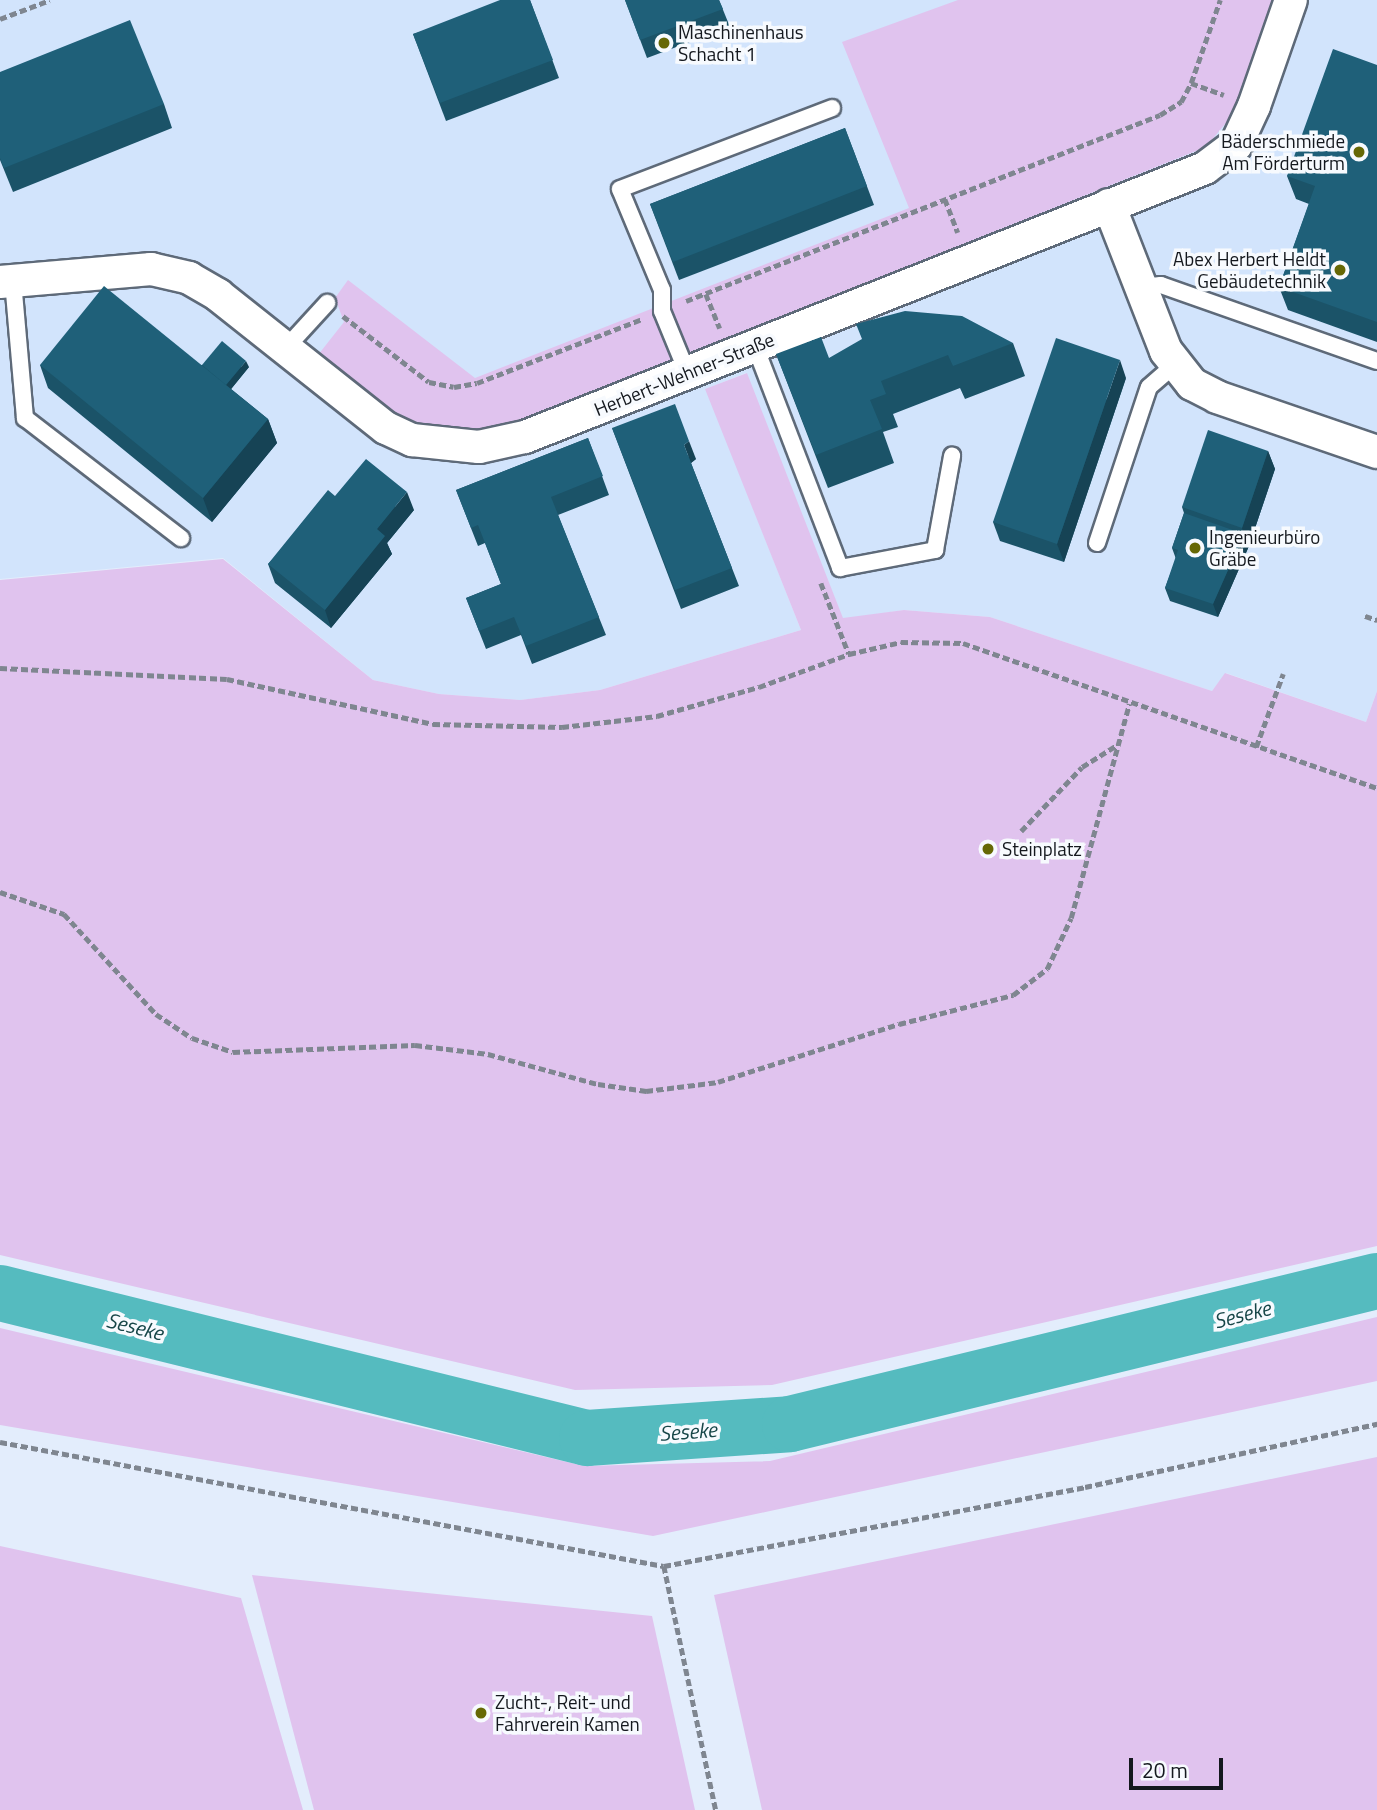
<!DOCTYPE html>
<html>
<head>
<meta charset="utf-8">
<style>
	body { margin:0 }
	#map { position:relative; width:1377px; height:1810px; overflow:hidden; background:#e3edfc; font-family:"Titillium Web",sans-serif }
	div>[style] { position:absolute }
	.built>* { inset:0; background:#d2e4fc }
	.green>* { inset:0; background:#e0c3ee }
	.river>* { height:56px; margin:-28px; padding:0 28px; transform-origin:28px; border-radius:28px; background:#55bbbf }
	.path>* { height:4.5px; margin-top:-2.25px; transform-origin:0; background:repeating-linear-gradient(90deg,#7f8690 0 7px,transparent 0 10.5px) }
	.roads { filter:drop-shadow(2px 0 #5e6a79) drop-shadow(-2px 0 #5e6a79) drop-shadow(0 2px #5e6a79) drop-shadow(0 -2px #5e6a79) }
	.service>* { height:16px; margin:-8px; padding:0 8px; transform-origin:8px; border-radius:8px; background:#fff }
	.minor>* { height:32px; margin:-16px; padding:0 16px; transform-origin:16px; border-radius:16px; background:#fff }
	.wall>* { inset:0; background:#1b5368 }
	.shaded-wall>* { inset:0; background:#164355 }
	.building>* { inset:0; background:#1f6079 }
	.dots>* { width:19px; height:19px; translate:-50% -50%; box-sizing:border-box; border:4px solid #f7fafe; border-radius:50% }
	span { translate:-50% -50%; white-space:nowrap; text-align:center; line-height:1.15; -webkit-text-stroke:7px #f7fafe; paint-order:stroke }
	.poi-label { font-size:19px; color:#14181e }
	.left { translate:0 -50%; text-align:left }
	.right { translate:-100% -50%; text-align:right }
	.street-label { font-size:19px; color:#14181e }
	.water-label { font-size:21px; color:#174648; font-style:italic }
	.scale { position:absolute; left:1129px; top:1758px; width:94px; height:32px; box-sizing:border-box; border:4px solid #14181e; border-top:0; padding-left:9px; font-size:21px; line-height:24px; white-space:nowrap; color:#14181e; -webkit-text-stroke:5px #f7fafe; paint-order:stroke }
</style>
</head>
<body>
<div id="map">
	<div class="built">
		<i style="clip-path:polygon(0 0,1377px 0,1377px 691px,1366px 722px,1226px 673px,1212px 691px,990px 617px,904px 610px,843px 619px,746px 373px,706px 389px,801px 630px,600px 690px,520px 700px,439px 694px,373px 680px,223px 558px,0 579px)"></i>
	</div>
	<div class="green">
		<i style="clip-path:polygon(958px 0,1272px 0,1234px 113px,1206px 147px,515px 423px,488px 430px,419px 427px,385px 410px,318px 355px,344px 322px,335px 298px,348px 280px,475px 378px,909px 208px,842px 42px)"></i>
		<i style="clip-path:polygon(747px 373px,843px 618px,904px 610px,990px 617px,1212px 691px,1225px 673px,1366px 722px,1377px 691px,1377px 1246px,772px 1385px,575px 1390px,0 1255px,0 580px,223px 559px,373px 680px,439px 694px,520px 700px,600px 690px,801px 630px,705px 389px)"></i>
		<i style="clip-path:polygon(1377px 1317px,1377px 1381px,653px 1536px,0 1425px,0 1328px,584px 1466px,770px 1461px)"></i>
		<i style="clip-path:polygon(1377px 1457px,1377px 1810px,762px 1810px,714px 1595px)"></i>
		<i style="clip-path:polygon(0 1546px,241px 1598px,303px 1810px,0 1810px)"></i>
		<i style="clip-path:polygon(252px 1575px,652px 1616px,695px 1810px,314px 1810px)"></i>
	</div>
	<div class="river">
		<i style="left:0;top:1293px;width:605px;rotate:13.88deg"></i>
		<i style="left:587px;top:1438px;width:203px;rotate:-3.9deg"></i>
		<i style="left:790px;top:1424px;width:604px;rotate:-13.69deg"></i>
	</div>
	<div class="path">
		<i style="left:0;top:19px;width:53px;rotate:-20.8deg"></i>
		<i style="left:1191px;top:83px;width:35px;rotate:20deg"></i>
		<i style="left:945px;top:199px;width:36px;rotate:69deg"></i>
		<i style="left:706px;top:294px;width:37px;rotate:68deg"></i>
		<i style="left:686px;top:301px;width:509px;rotate:-21.43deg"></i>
		<i style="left:1160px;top:115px;width:25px;rotate:-32deg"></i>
		<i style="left:1181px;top:102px;width:21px;rotate:-62deg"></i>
		<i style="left:1191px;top:83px;width:88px;rotate:-70.7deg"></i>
		<i style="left:343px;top:316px;width:108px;rotate:37.5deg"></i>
		<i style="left:429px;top:382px;width:25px;rotate:11deg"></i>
		<i style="left:454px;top:387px;width:23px;rotate:-10deg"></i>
		<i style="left:477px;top:383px;width:177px;rotate:-21.2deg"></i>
		<i style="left:821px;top:583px;width:76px;rotate:68.5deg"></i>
		<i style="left:1365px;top:616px;width:13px;rotate:18deg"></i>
		<i style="left:0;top:668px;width:227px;rotate:2.8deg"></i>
		<i style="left:227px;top:679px;width:211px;rotate:12.3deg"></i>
		<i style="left:433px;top:724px;width:129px;rotate:1.3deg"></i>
		<i style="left:562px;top:727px;width:96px;rotate:-6.6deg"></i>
		<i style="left:657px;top:716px;width:106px;rotate:-15.9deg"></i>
		<i style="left:759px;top:687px;width:96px;rotate:-20.1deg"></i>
		<i style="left:849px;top:654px;width:53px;rotate:-13deg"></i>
		<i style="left:901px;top:642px;width:62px;rotate:0.9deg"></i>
		<i style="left:963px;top:643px;width:439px;rotate:19.3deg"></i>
		<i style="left:1256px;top:747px;width:78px;rotate:-69.7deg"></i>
		<i style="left:1021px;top:831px;width:88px;rotate:-46.4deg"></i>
		<i style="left:1082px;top:767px;width:41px;rotate:-32.2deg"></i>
		<i style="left:0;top:892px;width:68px;rotate:19deg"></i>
		<i style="left:64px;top:914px;width:136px;rotate:47.4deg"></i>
		<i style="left:156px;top:1014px;width:43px;rotate:33.7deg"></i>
		<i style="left:192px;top:1038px;width:43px;rotate:18.9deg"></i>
		<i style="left:233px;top:1052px;width:182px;rotate:-2.2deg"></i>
		<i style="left:415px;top:1045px;width:74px;rotate:7deg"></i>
		<i style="left:488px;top:1054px;width:114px;rotate:15.3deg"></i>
		<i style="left:598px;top:1084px;width:49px;rotate:8.3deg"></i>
		<i style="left:646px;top:1091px;width:73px;rotate:-7.1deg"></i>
		<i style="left:718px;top:1082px;width:190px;rotate:-17.8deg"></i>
		<i style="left:899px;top:1024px;width:118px;rotate:-14.3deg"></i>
		<i style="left:1013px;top:995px;width:43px;rotate:-37.4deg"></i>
		<i style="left:1047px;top:969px;width:56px;rotate:-64.8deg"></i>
		<i style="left:1071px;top:918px;width:222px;rotate:-74.8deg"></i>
		<i style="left:0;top:1442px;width:675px;rotate:10.58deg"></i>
		<i style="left:664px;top:1566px;width:428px;rotate:-10.6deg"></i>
		<i style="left:1085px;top:1487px;width:299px;rotate:-12.2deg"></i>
		<i style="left:664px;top:1566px;width:249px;rotate:78deg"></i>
	</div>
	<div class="roads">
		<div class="service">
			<i style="left:13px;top:281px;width:138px;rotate:85deg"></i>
			<i style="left:25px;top:418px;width:197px;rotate:37.6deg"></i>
			<i style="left:1141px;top:287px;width:20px;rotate:-6deg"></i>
			<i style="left:1161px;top:285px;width:229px;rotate:19.4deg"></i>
			<i style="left:755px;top:346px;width:238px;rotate:69deg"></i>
			<i style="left:840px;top:568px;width:97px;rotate:-10.7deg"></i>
			<i style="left:935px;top:550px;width:96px;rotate:-79.7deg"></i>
			<i style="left:284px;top:350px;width:64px;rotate:-47.5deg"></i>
			<i style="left:687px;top:372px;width:66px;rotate:-112.3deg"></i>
			<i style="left:662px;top:311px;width:21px;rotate:-90deg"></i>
			<i style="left:662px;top:290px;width:109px;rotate:-112.6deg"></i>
			<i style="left:620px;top:189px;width:227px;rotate:-20.9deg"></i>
			<i style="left:1097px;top:543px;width:164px;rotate:-71.6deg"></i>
			<i style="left:1149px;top:387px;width:33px;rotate:-41deg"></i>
		</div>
		<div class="minor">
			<i style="left:1109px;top:205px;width:157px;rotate:68.7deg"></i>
			<i style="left:1166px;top:351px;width:42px;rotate:51.8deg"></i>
			<i style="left:1192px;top:384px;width:28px;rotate:27deg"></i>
			<i style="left:1217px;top:397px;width:169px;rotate:19deg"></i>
			<i style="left:0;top:282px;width:152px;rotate:-4.9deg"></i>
			<i style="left:151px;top:269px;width:39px;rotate:13deg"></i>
			<i style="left:189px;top:278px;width:34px;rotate:30deg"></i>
			<i style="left:218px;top:295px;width:214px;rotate:38.4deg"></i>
			<i style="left:386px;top:428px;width:29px;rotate:25deg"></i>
			<i style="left:412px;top:440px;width:67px;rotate:6deg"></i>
			<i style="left:479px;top:447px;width:47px;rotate:-12.3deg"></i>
			<i style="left:525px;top:437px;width:731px;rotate:-21.58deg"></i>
			<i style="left:1205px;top:168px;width:39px;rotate:-37deg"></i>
			<i style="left:1236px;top:145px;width:43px;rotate:-65.2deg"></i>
			<i style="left:1254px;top:106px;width:112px;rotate:-70.8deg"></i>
		</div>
	</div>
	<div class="wall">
		<i style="clip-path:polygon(530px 0,559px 78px,446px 121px,413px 34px)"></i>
		<i style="clip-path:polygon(625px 0,719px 0,730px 27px,647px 58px)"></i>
		<i style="clip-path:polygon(1377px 65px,1377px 342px,1288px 310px,1279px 287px,1309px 204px,1296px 199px,1287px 176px)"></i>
		<i style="clip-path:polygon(0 72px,164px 104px,172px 128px,13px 192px,0 160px)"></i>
		<i style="clip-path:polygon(845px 128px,874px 205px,679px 280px,650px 204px)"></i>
		<i style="clip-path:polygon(1013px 343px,1025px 376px,965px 399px,960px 388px,893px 414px,898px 427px,883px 432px,894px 463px,828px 488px,776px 354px,829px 358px)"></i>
		<i style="clip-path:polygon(40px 365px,202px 365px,249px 367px,231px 389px,268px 419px,277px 443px,212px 522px,48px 388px)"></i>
		<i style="clip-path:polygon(1126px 378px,1064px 562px,1000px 541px,993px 522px)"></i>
		<i style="clip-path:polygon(612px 428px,696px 459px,691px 463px,739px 586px,681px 609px)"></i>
		<i style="clip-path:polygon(588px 438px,609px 495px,558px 515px,606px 635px,532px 664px,521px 635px,486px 649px,466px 598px,501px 584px,485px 543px,478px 546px,456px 490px)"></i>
		<i style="clip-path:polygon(1268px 451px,1275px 469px,1249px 546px,1218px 617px,1170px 601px,1165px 588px,1176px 559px,1172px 548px,1184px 513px,1182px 507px)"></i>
		<i style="clip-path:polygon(335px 496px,414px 510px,387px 543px,392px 554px,331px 628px,275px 583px,268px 564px)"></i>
	</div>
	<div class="shaded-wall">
		<i style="clip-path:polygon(1120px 360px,1126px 378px,1064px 562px,1057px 544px)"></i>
		<i style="clip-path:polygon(246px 361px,249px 367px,223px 399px,220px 392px)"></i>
		<i style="clip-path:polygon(268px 419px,277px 443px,212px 522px,203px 498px)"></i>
		<i style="clip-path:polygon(689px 441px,696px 459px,691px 463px,684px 445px)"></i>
		<i style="clip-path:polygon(1268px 451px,1275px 469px,1249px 546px,1218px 617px,1213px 604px,1244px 534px,1242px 528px)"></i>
		<i style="clip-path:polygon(407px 492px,414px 510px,387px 543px,392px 554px,331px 628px,325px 610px,377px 529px)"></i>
	</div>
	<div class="building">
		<i style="clip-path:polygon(500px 0,530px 0,553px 60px,440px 103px,413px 34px)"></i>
		<i style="clip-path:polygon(625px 0,719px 0,723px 9px,640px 40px)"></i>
		<i style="clip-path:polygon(130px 20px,164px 104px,4px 168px,0 158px,0 72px)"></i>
		<i style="clip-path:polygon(1333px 49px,1377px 65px,1377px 322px,1279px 287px,1315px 186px,1287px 176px)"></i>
		<i style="clip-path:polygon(845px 128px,867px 186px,673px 262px,650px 204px)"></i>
		<i style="clip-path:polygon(104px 286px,268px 419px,203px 498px,40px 365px)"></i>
		<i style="clip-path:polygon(905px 311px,962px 316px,1013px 343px,953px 366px,948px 355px,881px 381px,886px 394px,870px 400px,882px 429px,816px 455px,776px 354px,821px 337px,829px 358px,862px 339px,856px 324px)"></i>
		<i style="clip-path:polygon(1056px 338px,1120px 360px,1057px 544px,993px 522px)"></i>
		<i style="clip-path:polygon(222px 341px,246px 361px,226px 385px,202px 365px)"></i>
		<i style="clip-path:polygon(675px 404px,689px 441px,684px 445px,732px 568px,675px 590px,612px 428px)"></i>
		<i style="clip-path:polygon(1208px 430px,1268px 451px,1242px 528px,1182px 507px)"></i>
		<i style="clip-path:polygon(588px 438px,603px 476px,551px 497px,599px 617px,526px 646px,514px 617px,479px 631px,466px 598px,501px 584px,478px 525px,471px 528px,456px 490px)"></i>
		<i style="clip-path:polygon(366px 459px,407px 492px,377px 529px,385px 536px,325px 610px,268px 564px,328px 490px,335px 496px)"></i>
		<i style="clip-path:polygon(1184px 513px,1244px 534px,1213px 604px,1165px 588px,1178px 550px,1172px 548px)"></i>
	</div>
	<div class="dots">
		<i style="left:664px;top:43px;background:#666805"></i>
		<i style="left:1359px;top:152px;background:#666805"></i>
		<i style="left:1340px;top:270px;background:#666805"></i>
		<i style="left:1195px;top:548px;background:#666805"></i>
		<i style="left:988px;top:849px;background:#666805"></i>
		<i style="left:481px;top:1713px;background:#666805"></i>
	</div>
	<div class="poi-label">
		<span class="left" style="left:678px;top:43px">Maschinenhaus<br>Schacht 1</span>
		<span class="right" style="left:1345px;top:152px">Bäderschmiede<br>Am Förderturm</span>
		<span class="right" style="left:1326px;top:270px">Abex Herbert Heldt<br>Gebäudetechnik</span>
		<span class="left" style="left:1209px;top:548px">Ingenieurbüro<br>Gräbe</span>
		<span class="left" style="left:1002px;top:849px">Steinplatz</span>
		<span class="left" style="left:495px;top:1713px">Zucht-, Reit- und<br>Fahrverein Kamen</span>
	</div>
	<div class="street-label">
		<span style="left:684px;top:374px;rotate:-22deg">Herbert-Wehner-Straße</span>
	</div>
	<div class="water-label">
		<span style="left:1242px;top:1314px;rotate:-14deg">Seseke</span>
		<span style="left:135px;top:1326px;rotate:14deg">Seseke</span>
		<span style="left:688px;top:1431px;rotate:-4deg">Seseke</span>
	</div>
	<div class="scale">20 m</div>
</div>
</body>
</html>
